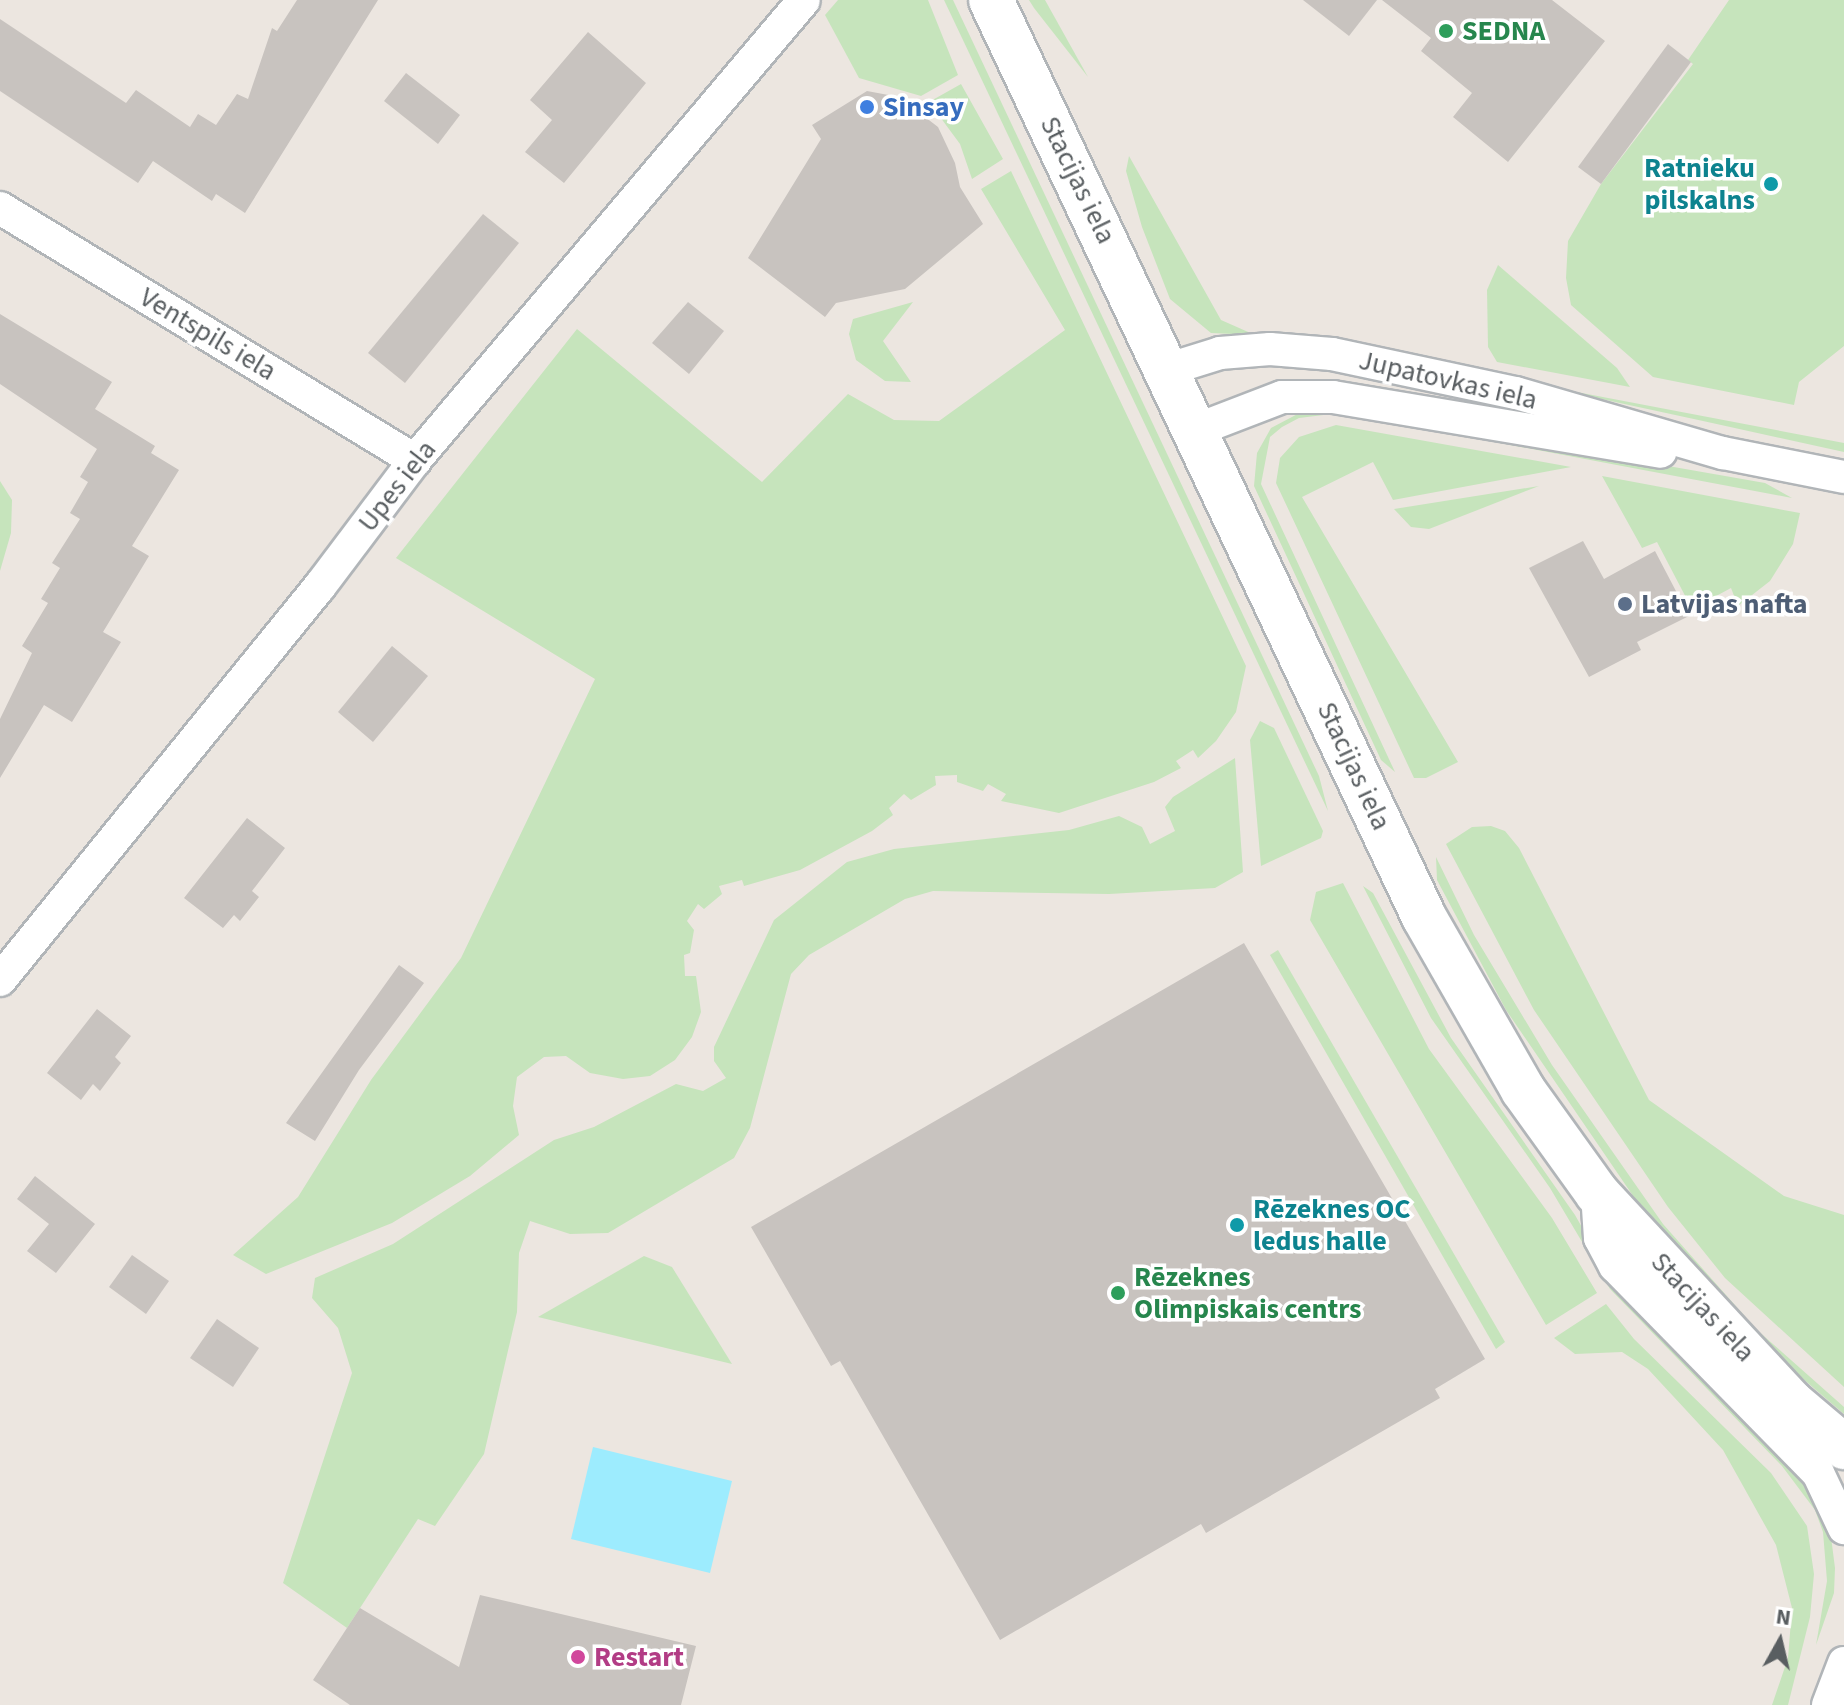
<!DOCTYPE html>
<html>
<head>
<meta charset="utf-8">
<style>
	body { margin:0 }
	#map { position:relative; width:1844px; height:1705px; overflow:hidden; background:#ece6e0; font-family:"Source Sans 3",sans-serif }
	div>[style] { position:absolute }
	.green>* { inset:0; background:#c6e4bc }
	.water>* { inset:0; background:#9decfe }
	.building>* { inset:0; background:#c8c3bf }
	.roads { filter:drop-shadow(2px 0 #b1b5b8) drop-shadow(-2px 0 #b1b5b8) drop-shadow(0 2px #b1b5b8) drop-shadow(0 -2px #b1b5b8) }
	.minor>* { height:32px; margin:-16px; padding:0 16px; transform-origin:16px; border-radius:16px; background:#fff }
	.secondary>* { height:44px; margin:-22px; padding:0 22px; transform-origin:22px; border-radius:22px; background:#fff }
	.dots>* { width:22px; height:22px; translate:-50% -50%; box-sizing:border-box; border:4px solid #fff; border-radius:50% }
	span { translate:-50% -50%; white-space:nowrap; text-align:center; line-height:1.15; -webkit-text-stroke:7px #fff; paint-order:stroke }
	.leisure-label { font-size:28px; color:#27864d; font-weight:700 }
	.left { translate:0 -50%; text-align:left }
	.shop-label { font-size:28px; color:#366cbe; font-weight:700 }
	.culture-label { font-size:28px; color:#0d838f; font-weight:700 }
	.right { translate:-100% -50%; text-align:right }
	.street-label { font-size:28px; color:#595e61 }
	.service-label { font-size:28px; color:#4e5e75; font-weight:700 }
	.hotel-label { font-size:28px; color:#b23c85; font-weight:700 }
	.north { position:absolute; left:1740px; top:1601px; width:80px; height:80px; -webkit-text-stroke:6px #fff; paint-order:stroke; rotate:8deg; font-size:22px; font-weight:700; line-height:32px; text-align:center; color:#595e61 }
	.north::after { content:''; display:block; margin:auto; width:28px; height:36px; background:#595e61; clip-path:polygon(50% 0,100% 100%,50% 72%,0 100%) }
</style>
</head>
<body>
<div id="map">
	<div class="green">
		<i style="clip-path:polygon(838px 0,928px 0,958px 75px,921px 96px,859px 78px,825px 15px)"></i>
		<i style="clip-path:polygon(944px 0,953px 0,1319px 776px,1328px 811px)"></i>
		<i style="clip-path:polygon(1029px 0,1045px 0,1088px 77px,1034px 8px)"></i>
		<i style="clip-path:polygon(1729px 0,1844px 0,1844px 346px,1799px 382px,1794px 405px,1653px 377px,1571px 305px,1566px 278px,1568px 241px,1601px 184px,1693px 64px,1688px 60px)"></i>
		<i style="clip-path:polygon(961px 84px,1003px 159px,972px 179px,960px 144px,929px 102px)"></i>
		<i style="clip-path:polygon(1129px 156px,1221px 320px,1255px 335px,1211px 333px,1170px 299px,1142px 227px,1126px 171px)"></i>
		<i style="clip-path:polygon(1011px 171px,1246px 666px,1236px 712px,1216px 741px,1198px 758px,1193px 750px,1176px 761px,1181px 768px,1154px 782px,1059px 813px,1001px 801px,1006px 794px,988px 784px,983px 791px,957px 782px,957px 775px,935px 776px,936px 785px,911px 800px,904px 794px,889px 808px,893px 815px,872px 831px,800px 870px,744px 886px,742px 880px,719px 886px,722px 894px,704px 909px,698px 904px,687px 921px,694px 930px,690px 953px,684px 955px,685px 976px,696px 976px,701px 1012px,692px 1037px,675px 1060px,650px 1076px,623px 1079px,590px 1073px,566px 1056px,544px 1057px,517px 1077px,513px 1106px,519px 1135px,470px 1176px,392px 1223px,266px 1274px,233px 1255px,298px 1197px,371px 1080px,461px 958px,595px 679px,396px 558px,577px 329px,762px 482px,848px 394px,894px 420px,939px 421px,1065px 330px,981px 189px)"></i>
		<i style="clip-path:polygon(1498px 265px,1617px 368px,1630px 387px,1497px 362px,1488px 347px,1487px 290px)"></i>
		<i style="clip-path:polygon(913px 302px,883px 341px,911px 382px,885px 381px,856px 360px,849px 334px,853px 319px)"></i>
		<i style="clip-path:polygon(1514px 380px,1844px 443px,1844px 452px,1703px 421px)"></i>
		<i style="clip-path:polygon(1309px 408px,1371px 414px,1765px 483px,1792px 498px,1340px 413px,1299px 418px,1282px 427px,1270px 437px,1261px 484px,1395px 772px,1381px 760px,1254px 486px,1257px 453px,1271px 428px)"></i>
		<i style="clip-path:polygon(1336px 425px,1571px 467px,1393px 500px,1373px 462px,1302px 497px,1458px 762px,1426px 778px,1414px 778px,1276px 483px,1280px 458px,1299px 437px)"></i>
		<i style="clip-path:polygon(1602px 476px,1800px 513px,1793px 544px,1770px 581px,1738px 606px,1731px 588px,1692px 609px,1657px 542px,1642px 548px)"></i>
		<i style="clip-path:polygon(0 481px,12px 500px,11px 533px,0 571px)"></i>
		<i style="clip-path:polygon(1539px 486px,1429px 529px,1411px 527px,1394px 509px)"></i>
		<i style="clip-path:polygon(1260px 721px,1274px 728px,1323px 831px,1321px 838px,1261px 866px,1250px 740px)"></i>
		<i style="clip-path:polygon(1235px 758px,1243px 872px,1215px 888px,1109px 894px,933px 891px,905px 899px,809px 955px,791px 974px,750px 1128px,734px 1158px,608px 1233px,570px 1234px,530px 1221px,519px 1253px,517px 1312px,484px 1454px,435px 1526px,418px 1519px,347px 1628px,283px 1583px,352px 1373px,338px 1328px,312px 1298px,315px 1278px,393px 1244px,554px 1140px,594px 1127px,676px 1084px,703px 1091px,726px 1078px,714px 1061px,714px 1047px,774px 920px,847px 862px,894px 849px,1069px 830px,1119px 816px,1142px 827px,1150px 844px,1175px 831px,1165px 807px,1173px 797px)"></i>
		<i style="clip-path:polygon(1491px 826px,1505px 831px,1519px 848px,1649px 1100px,1784px 1196px,1844px 1215px,1844px 1387px,1725px 1278px,1668px 1207px,1534px 1010px,1446px 844px,1472px 827px)"></i>
		<i style="clip-path:polygon(1436px 857px,1474px 935px,1552px 1065px,1663px 1224px,1757px 1330px,1844px 1407px,1844px 1414px,1760px 1342px,1655px 1228px,1506px 1010px,1437px 880px)"></i>
		<i style="clip-path:polygon(1343px 883px,1429px 1049px,1552px 1218px,1597px 1293px,1546px 1325px,1310px 920px,1316px 892px)"></i>
		<i style="clip-path:polygon(1363px 886px,1373px 893px,1451px 1038px,1575px 1215px,1612px 1280px,1804px 1481px,1830px 1529px,1835px 1568px,1834px 1593px,1816px 1645px,1827px 1581px,1823px 1532px,1815px 1510px,1782px 1466px,1610px 1289px,1550px 1188px,1431px 1018px)"></i>
		<i style="clip-path:polygon(1278px 950px,1505px 1342px,1496px 1349px,1270px 955px)"></i>
		<i style="clip-path:polygon(644px 1256px,672px 1267px,732px 1364px,538px 1317px)"></i>
		<i style="clip-path:polygon(1606px 1304px,1634px 1339px,1771px 1473px,1807px 1526px,1814px 1574px,1810px 1617px,1788px 1705px,1772px 1705px,1788px 1658px,1792px 1608px,1776px 1545px,1723px 1450px,1648px 1369px,1622px 1352px,1575px 1354px,1554px 1338px)"></i>
	</div>
	<div class="water">
		<i style="clip-path:polygon(593px 1447px,732px 1481px,710px 1573px,571px 1539px)"></i>
	</div>
	<div class="building">
		<i style="clip-path:polygon(297px 0,378px 0,245px 213px,216px 194px,212px 201px,153px 161px,138px 183px,0 91px,0 19px,126px 103px,136px 90px,190px 127px,198px 114px,216px 125px,237px 94px,248px 99px,272px 28px,277px 31px)"></i>
		<i style="clip-path:polygon(1303px 0,1377px 0,1349px 36px)"></i>
		<i style="clip-path:polygon(1382px 0,1552px 0,1605px 41px,1508px 162px,1453px 117px,1472px 93px,1421px 51px,1431px 38px)"></i>
		<i style="clip-path:polygon(588px 32px,646px 83px,564px 183px,525px 152px,552px 120px,530px 100px)"></i>
		<i style="clip-path:polygon(1668px 44px,1691px 62px,1601px 184px,1578px 167px)"></i>
		<i style="clip-path:polygon(406px 73px,460px 115px,438px 144px,384px 101px)"></i>
		<i style="clip-path:polygon(867px 91px,899px 97px,938px 127px,955px 163px,960px 187px,983px 224px,905px 289px,836px 303px,825px 317px,748px 258px,821px 139px,812px 125px)"></i>
		<i style="clip-path:polygon(483px 214px,519px 243px,405px 383px,368px 353px)"></i>
		<i style="clip-path:polygon(688px 302px,724px 331px,689px 374px,652px 343px)"></i>
		<i style="clip-path:polygon(0 314px,112px 382px,95px 409px,155px 446px,151px 453px,179px 470px,132px 546px,149px 556px,103px 632px,121px 642px,72px 722px,44px 705px,0 778px,0 719px,32px 653px,22px 646px,48px 603px,41px 599px,60px 568px,52px 563px,80px 519px,70px 513px,88px 482px,80px 477px,97px 449px,0 384px)"></i>
		<i style="clip-path:polygon(1583px 541px,1604px 579px,1655px 551px,1689px 616px,1637px 642px,1641px 650px,1589px 677px,1529px 568px)"></i>
		<i style="clip-path:polygon(392px 646px,428px 676px,373px 742px,338px 712px)"></i>
		<i style="clip-path:polygon(247px 818px,285px 848px,252px 891px,259px 897px,240px 921px,234px 915px,223px 928px,184px 898px)"></i>
		<i style="clip-path:polygon(1244px 943px,1485px 1359px,1435px 1389px,1440px 1398px,1206px 1533px,1201px 1524px,1000px 1640px,840px 1361px,831px 1366px,751px 1227px)"></i>
		<i style="clip-path:polygon(399px 965px,424px 983px,359px 1070px,315px 1141px,286px 1123px)"></i>
		<i style="clip-path:polygon(97px 1009px,131px 1036px,115px 1057px,121px 1063px,100px 1091px,93px 1084px,81px 1100px,47px 1073px)"></i>
		<i style="clip-path:polygon(35px 1176px,95px 1224px,56px 1273px,27px 1251px,49px 1224px,17px 1199px)"></i>
		<i style="clip-path:polygon(132px 1255px,169px 1281px,146px 1314px,109px 1287px)"></i>
		<i style="clip-path:polygon(217px 1319px,259px 1348px,233px 1387px,190px 1358px)"></i>
		<i style="clip-path:polygon(480px 1595px,696px 1646px,681px 1705px,350px 1705px,313px 1680px,360px 1608px,459px 1667px)"></i>
	</div>
	<div class="roads">
		<div class="minor">
			<i style="left:0;top:208px;width:486px;rotate:31.3deg"></i>
			<i style="left:1169px;top:369px;width:53px;rotate:-17.4deg"></i>
			<i style="left:1220px;top:353px;width:50px;rotate:-4.6deg"></i>
			<i style="left:1270px;top:349px;width:62px;rotate:4.6deg"></i>
			<i style="left:1332px;top:354px;width:188px;rotate:12deg"></i>
			<i style="left:1516px;top:393px;width:216px;rotate:16.2deg"></i>
			<i style="left:1723px;top:453px;width:123px;rotate:11.2deg"></i>
			<i style="left:1196px;top:430px;width:92px;rotate:-21deg"></i>
			<i style="left:1282px;top:397px;width:51px"></i>
			<i style="left:1333px;top:397px;width:332px;rotate:9.5deg"></i>
			<i style="left:0;top:980px;width:508px;rotate:-50.92deg"></i>
			<i style="left:320px;top:586px;width:158px;rotate:-53deg"></i>
			<i style="left:415px;top:460px;width:602px;rotate:-49.78deg"></i>
			<i style="left:1597px;top:1193px;width:45px;rotate:86.2deg"></i>
			<i style="left:1600px;top:1238px;width:32px;rotate:62deg"></i>
			<i style="left:1615px;top:1266px;width:290px;rotate:45.6deg"></i>
			<i style="left:1818px;top:1473px;width:61px;rotate:64.7deg"></i>
			<i style="left:1828px;top:1705px;width:45px;rotate:-69.1deg"></i>
		</div>
		<div class="secondary">
			<i style="left:991px;top:0;width:1014px;rotate:64.72deg"></i>
			<i style="left:1424px;top:917px;width:199px;rotate:60.2deg"></i>
			<i style="left:1523px;top:1090px;width:127px;rotate:54.3deg"></i>
			<i style="left:1597px;top:1193px;width:285px;rotate:47.1deg"></i>
			<i style="left:1791px;top:1402px;width:70px;rotate:40.3deg"></i>
		</div>
	</div>
	<div class="dots">
		<i style="left:1446px;top:31px;background:#2e9e5b"></i>
		<i style="left:867px;top:107px;background:#3f7fe0"></i>
		<i style="left:1771px;top:184px;background:#0f9aa8"></i>
		<i style="left:1625px;top:604px;background:#5c6f8a"></i>
		<i style="left:1237px;top:1225px;background:#0f9aa8"></i>
		<i style="left:1118px;top:1293px;background:#2e9e5b"></i>
		<i style="left:578px;top:1657px;background:#d1479c"></i>
	</div>
	<div class="leisure-label">
		<span class="left" style="left:1462px;top:31px">SEDNA</span>
		<span class="left" style="left:1134px;top:1293px">Rēzeknes<br>Olimpiskais centrs</span>
	</div>
	<div class="shop-label">
		<span class="left" style="left:883px;top:107px">Sinsay</span>
	</div>
	<div class="culture-label">
		<span class="right" style="left:1755px;top:184px">Ratnieku<br>pilskalns</span>
		<span class="left" style="left:1253px;top:1225px">Rēzeknes OC<br>ledus halle</span>
	</div>
	<div class="street-label">
		<span style="left:1078px;top:180px;rotate:64deg">Stacijas iela</span>
		<span style="left:208px;top:334px;rotate:31deg">Ventspils iela</span>
		<span style="left:1448px;top:380px;rotate:13deg">Jupatovkas iela</span>
		<span style="left:397px;top:486px;rotate:-52deg">Upes iela</span>
		<span style="left:1354px;top:766px;rotate:65deg">Stacijas iela</span>
		<span style="left:1703px;top:1307px;rotate:47deg">Stacijas iela</span>
	</div>
	<div class="service-label">
		<span class="left" style="left:1641px;top:604px">Latvijas nafta</span>
	</div>
	<div class="hotel-label">
		<span class="left" style="left:594px;top:1657px">Restart</span>
	</div>
	<div class="north">N</div>
</div>
</body>
</html>
